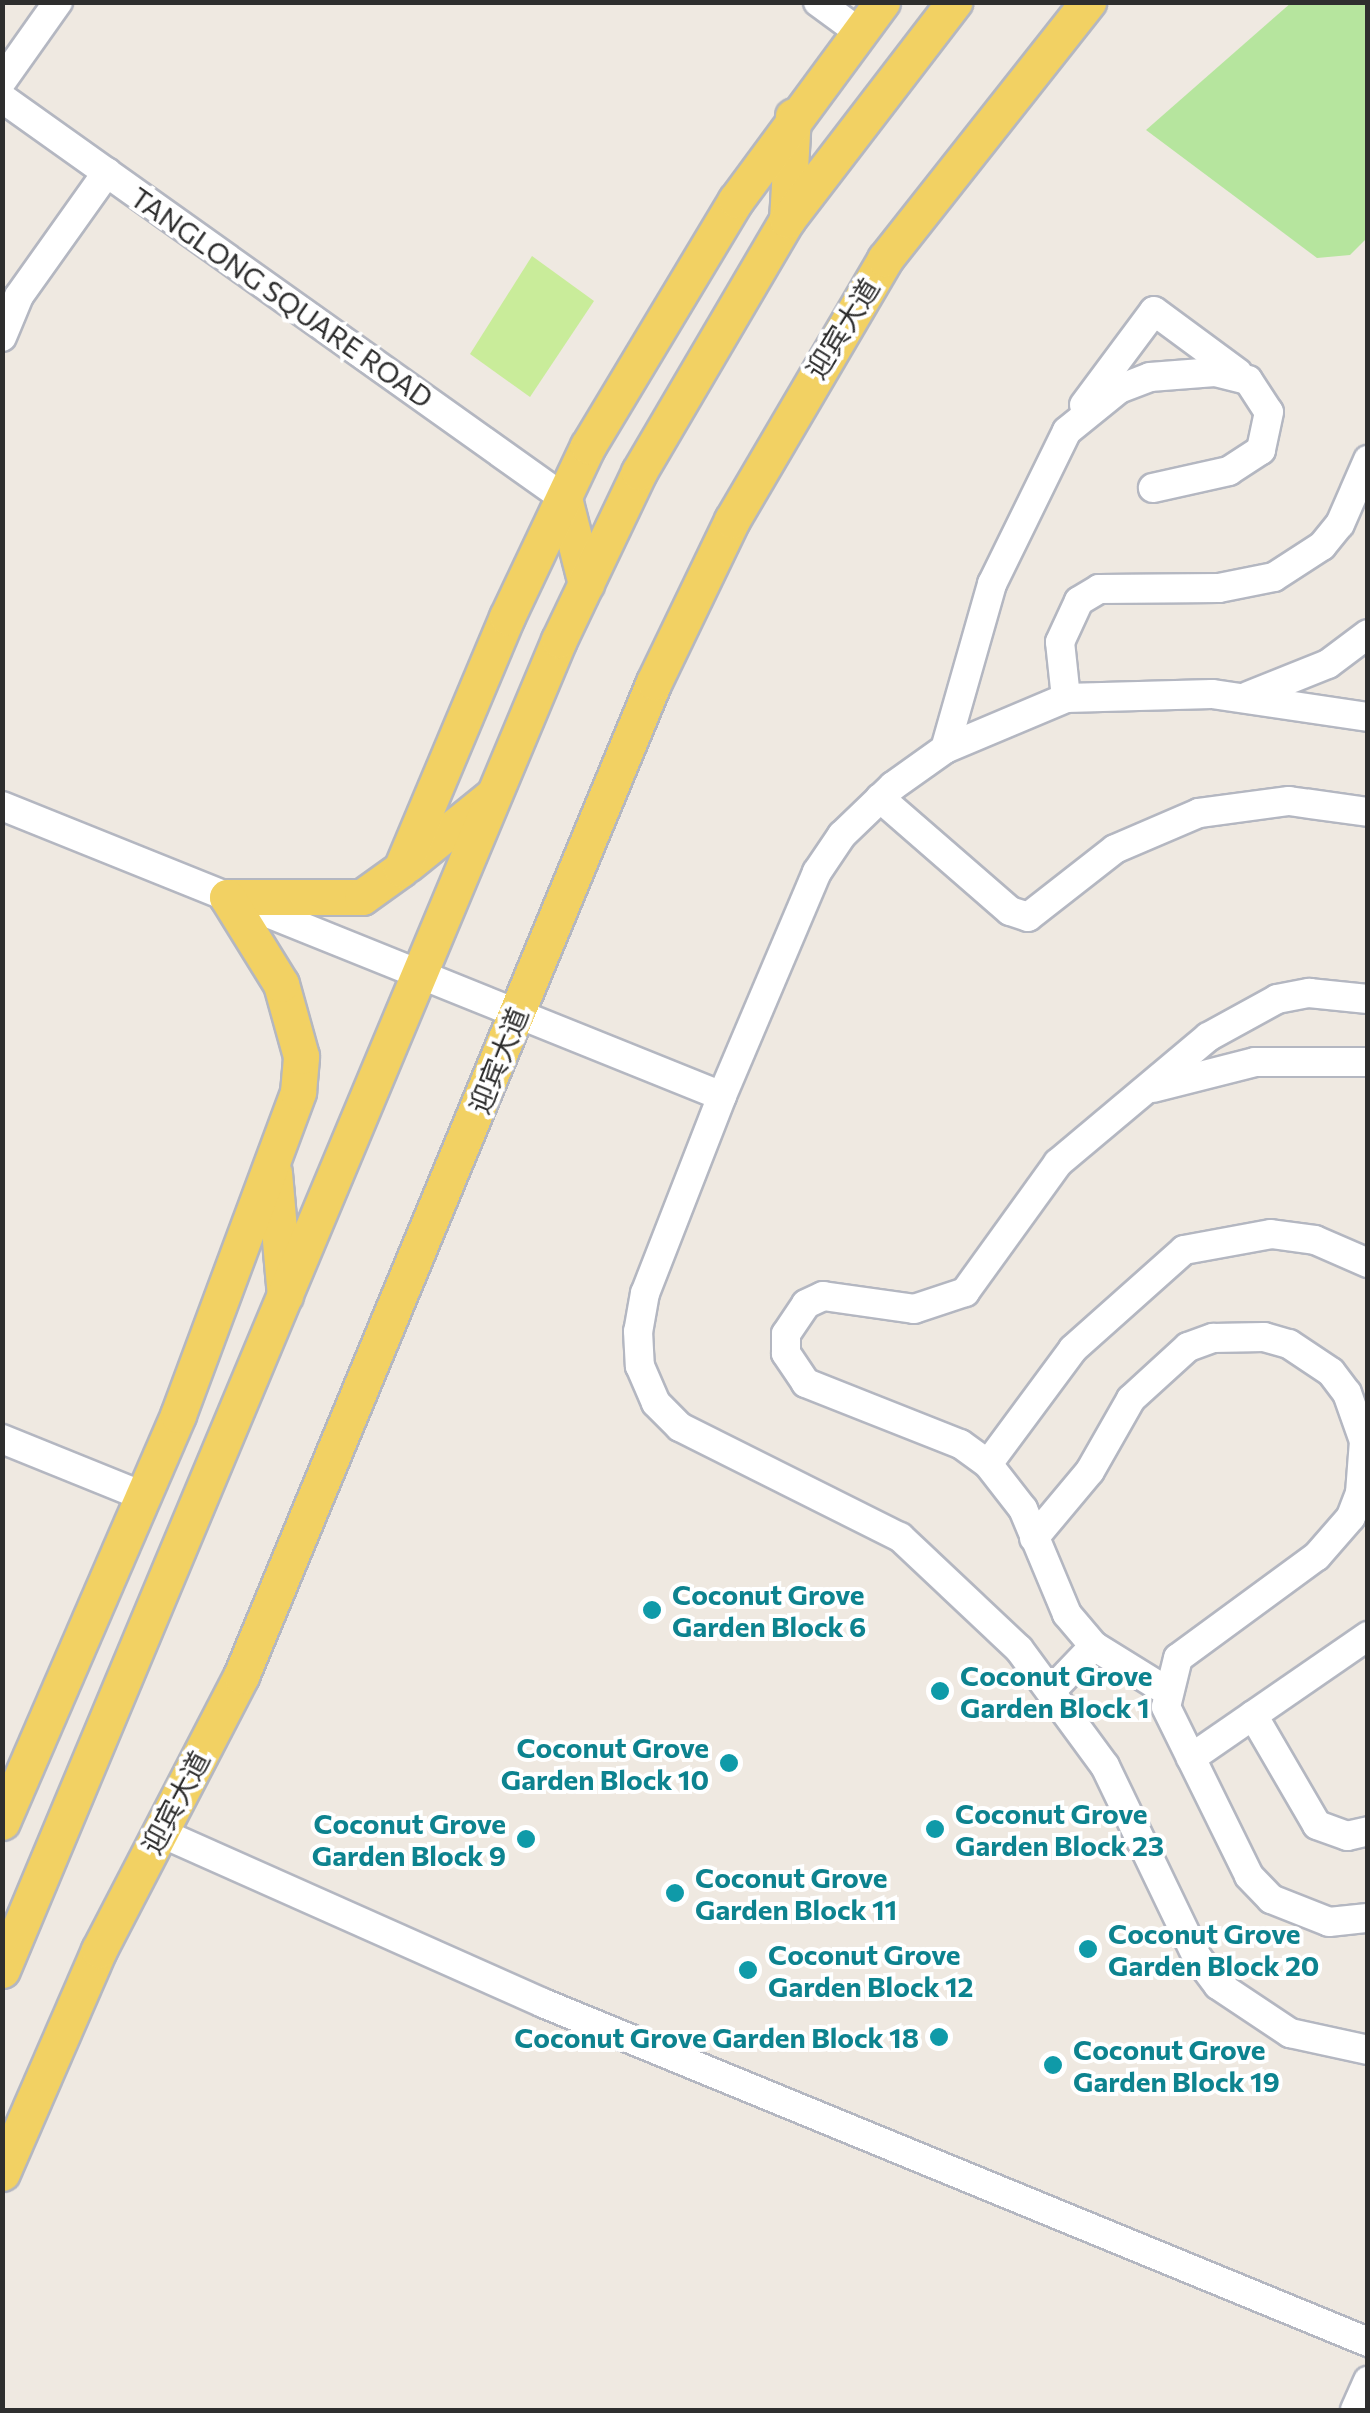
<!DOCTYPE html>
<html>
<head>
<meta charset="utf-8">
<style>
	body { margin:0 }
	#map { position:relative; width:1370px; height:2413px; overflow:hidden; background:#efe9e1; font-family:Commissioner,"Noto Sans SC",sans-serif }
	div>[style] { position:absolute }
	.green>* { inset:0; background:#b6e59e }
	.pitch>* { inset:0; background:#c9ec9a }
	.roads { filter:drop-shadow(2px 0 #b4b7c1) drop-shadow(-2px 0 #b4b7c1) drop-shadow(0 2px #b4b7c1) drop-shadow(0 -2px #b4b7c1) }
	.minor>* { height:28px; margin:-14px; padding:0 14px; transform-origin:14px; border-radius:14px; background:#fff }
	.major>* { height:35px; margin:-17.5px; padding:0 17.5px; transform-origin:17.5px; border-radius:17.5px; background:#f2d163 }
	.dots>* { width:28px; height:28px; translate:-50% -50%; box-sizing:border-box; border:5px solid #fff; border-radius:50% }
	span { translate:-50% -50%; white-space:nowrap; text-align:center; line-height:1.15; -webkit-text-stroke:8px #fff; paint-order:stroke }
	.street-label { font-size:28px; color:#2e2e2e }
	.culture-label { font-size:28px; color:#0d838f; font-weight:700 }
	.left { translate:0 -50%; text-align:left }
	.right { translate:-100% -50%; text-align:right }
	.frame { position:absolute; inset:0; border:5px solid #2e2e2e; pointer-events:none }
</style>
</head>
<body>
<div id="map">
	<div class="green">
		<i style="clip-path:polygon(1292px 2px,1367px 3px,1367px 238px,1350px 255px,1317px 258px,1146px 130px)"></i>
	</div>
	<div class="pitch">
		<i style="clip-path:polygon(532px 256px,594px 301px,530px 397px,470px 354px)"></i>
	</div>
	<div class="roads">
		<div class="minor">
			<i style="left:818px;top:2px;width:51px;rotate:36.2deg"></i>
			<i style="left:2px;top:81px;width:97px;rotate:-54.7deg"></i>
			<i style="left:2px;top:98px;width:686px;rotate:35.45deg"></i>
			<i style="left:2px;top:337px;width:44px;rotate:-67.5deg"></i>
			<i style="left:19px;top:296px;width:152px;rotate:-54.6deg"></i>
			<i style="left:1084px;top:405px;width:117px;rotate:-53.3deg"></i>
			<i style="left:1154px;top:311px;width:104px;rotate:36.4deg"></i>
			<i style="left:1248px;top:696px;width:86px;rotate:-21.8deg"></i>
			<i style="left:1328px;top:664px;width:50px;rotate:-36.9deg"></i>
			<i style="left:1066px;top:698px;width:56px;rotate:-96.1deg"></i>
			<i style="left:1060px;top:642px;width:45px;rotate:-65.1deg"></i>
			<i style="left:1079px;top:601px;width:23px;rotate:-31deg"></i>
			<i style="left:1099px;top:589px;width:120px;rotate:-0.5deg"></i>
			<i style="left:1219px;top:588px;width:56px;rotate:-11.3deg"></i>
			<i style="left:1274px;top:577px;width:57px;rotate:-32.9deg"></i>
			<i style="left:1322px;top:546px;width:28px;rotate:-51deg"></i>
			<i style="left:1340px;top:524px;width:70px;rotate:-66.4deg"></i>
			<i style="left:1368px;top:717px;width:158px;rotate:-171.6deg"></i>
			<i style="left:1212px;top:694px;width:146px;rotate:178.4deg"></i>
			<i style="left:1066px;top:698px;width:131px;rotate:157.1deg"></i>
			<i style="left:945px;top:749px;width:64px;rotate:144.6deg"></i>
			<i style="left:893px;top:786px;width:71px;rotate:136.1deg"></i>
			<i style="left:842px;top:835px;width:45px;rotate:124deg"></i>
			<i style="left:817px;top:872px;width:243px;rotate:113deg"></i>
			<i style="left:722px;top:1096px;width:212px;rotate:111.3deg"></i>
			<i style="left:645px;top:1293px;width:39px;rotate:100deg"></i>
			<i style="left:638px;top:1331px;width:35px;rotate:87deg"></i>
			<i style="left:640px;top:1366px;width:40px;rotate:66.6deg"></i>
			<i style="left:656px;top:1403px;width:34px;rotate:45deg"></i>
			<i style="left:680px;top:1427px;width:246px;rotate:26.6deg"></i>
			<i style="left:900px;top:1537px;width:163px;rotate:43.3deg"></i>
			<i style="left:1019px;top:1649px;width:145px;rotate:53.7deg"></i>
			<i style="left:1105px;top:1766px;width:212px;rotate:64.3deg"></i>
			<i style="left:1197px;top:1957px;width:35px;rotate:53deg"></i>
			<i style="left:1218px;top:1985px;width:87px;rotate:33.7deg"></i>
			<i style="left:1290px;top:2033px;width:80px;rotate:12.3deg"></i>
			<i style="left:945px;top:749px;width:172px;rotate:-74.1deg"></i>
			<i style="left:992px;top:584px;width:170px;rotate:-63.9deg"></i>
			<i style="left:1067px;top:431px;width:67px;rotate:-38.9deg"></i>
			<i style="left:1119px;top:389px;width:33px;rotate:-21deg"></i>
			<i style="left:1150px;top:377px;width:65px;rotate:-4.4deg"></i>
			<i style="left:1215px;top:372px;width:34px;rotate:14deg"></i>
			<i style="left:1248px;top:380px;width:38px;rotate:57deg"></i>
			<i style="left:1269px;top:412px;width:39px;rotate:102deg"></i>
			<i style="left:1261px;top:450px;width:38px;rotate:147deg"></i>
			<i style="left:1229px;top:471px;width:78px;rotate:167.4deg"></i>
			<i style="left:880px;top:798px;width:172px;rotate:41deg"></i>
			<i style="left:1010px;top:911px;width:19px;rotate:18deg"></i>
			<i style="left:1028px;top:917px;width:110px;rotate:-38deg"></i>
			<i style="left:1115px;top:849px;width:91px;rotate:-23.2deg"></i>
			<i style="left:1199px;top:813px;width:91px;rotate:-7.6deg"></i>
			<i style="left:1289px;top:801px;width:80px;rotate:7.9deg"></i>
			<i style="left:2px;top:806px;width:776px;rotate:21.94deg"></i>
			<i style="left:1153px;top:1088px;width:105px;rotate:-14.3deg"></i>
			<i style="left:1255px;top:1062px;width:113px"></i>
			<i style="left:2px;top:1439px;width:152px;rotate:22deg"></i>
			<i style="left:988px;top:1464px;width:143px;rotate:-53.5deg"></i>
			<i style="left:1073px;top:1349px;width:149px;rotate:-41.7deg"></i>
			<i style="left:1184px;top:1250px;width:88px;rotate:-10.4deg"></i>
			<i style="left:1271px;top:1234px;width:44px;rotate:7.8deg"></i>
			<i style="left:1315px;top:1240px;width:58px;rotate:23.5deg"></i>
			<i style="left:1034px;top:1538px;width:87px;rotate:-50.1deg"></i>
			<i style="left:1090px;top:1471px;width:83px;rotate:-60.3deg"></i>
			<i style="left:1131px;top:1399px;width:77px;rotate:-42.4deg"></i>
			<i style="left:1188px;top:1347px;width:27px;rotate:-20deg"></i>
			<i style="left:1213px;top:1338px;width:51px;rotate:-1.1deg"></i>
			<i style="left:1264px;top:1337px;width:26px;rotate:16deg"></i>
			<i style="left:1289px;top:1344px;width:50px;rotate:33.7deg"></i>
			<i style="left:1331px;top:1372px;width:26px;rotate:53deg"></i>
			<i style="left:1347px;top:1393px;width:51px;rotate:70.5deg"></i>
			<i style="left:1364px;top:1441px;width:52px;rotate:94.4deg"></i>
			<i style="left:1360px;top:1493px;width:26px;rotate:111deg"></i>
			<i style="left:1351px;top:1517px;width:52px;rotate:131.1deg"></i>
			<i style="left:1317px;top:1556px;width:172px;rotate:143.7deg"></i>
			<i style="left:1178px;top:1658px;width:50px;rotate:103.8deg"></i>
			<i style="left:1166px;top:1707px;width:188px;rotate:63.8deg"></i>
			<i style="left:1249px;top:1876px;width:32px;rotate:46deg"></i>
			<i style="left:1271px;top:1899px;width:62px;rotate:21.6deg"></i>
			<i style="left:1329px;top:1922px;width:39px;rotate:-6deg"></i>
			<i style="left:1052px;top:1690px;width:61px;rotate:-46.3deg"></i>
			<i style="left:1165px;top:1690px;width:84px;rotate:-148.2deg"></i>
			<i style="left:1094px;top:1646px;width:42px;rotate:-130.2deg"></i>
			<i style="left:1067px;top:1614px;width:114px;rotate:-112.7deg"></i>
			<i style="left:1023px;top:1509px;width:57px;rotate:-127.9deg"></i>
			<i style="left:988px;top:1464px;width:34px;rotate:-144deg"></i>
			<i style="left:960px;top:1444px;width:166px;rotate:-158.4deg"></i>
			<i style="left:806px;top:1383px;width:36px;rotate:-124deg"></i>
			<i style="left:786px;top:1353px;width:19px;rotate:-90deg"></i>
			<i style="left:786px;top:1334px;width:36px;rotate:-56deg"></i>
			<i style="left:806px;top:1304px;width:19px;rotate:-25deg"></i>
			<i style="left:823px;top:1296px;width:92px;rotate:8.1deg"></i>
			<i style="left:914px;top:1309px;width:54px;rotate:-18.4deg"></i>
			<i style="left:965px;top:1292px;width:159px;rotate:-54.2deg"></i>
			<i style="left:1058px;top:1163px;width:196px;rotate:-40deg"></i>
			<i style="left:1208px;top:1037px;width:79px;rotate:-28.8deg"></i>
			<i style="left:1277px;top:999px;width:33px;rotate:-11deg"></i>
			<i style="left:1309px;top:993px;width:59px;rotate:5.8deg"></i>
			<i style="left:1253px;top:1715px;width:127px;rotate:59.8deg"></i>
			<i style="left:1317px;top:1825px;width:32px;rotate:20deg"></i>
			<i style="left:1347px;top:1836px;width:22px;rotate:-13deg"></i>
			<i style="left:1191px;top:1758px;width:215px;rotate:-34.6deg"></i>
			<i style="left:159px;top:1832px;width:420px;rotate:24deg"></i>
			<i style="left:543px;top:2003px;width:892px;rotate:22.34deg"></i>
			<i style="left:1355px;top:2410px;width:32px;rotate:-66deg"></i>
		</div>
		<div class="major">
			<i style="left:787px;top:220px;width:104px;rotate:-86.7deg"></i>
			<i style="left:564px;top:498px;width:89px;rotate:75.7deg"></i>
			<i style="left:408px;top:864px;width:108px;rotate:-39deg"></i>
			<i style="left:227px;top:897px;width:135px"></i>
			<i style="left:362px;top:897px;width:48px;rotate:-35.7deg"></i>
			<i style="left:401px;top:869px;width:273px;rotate:-67.2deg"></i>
			<i style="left:507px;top:617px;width:189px;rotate:-64.7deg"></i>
			<i style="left:588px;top:446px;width:287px;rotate:-59deg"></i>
			<i style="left:736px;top:200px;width:246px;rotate:-53.6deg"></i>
			<i style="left:274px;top:1173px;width:123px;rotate:84.9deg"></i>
			<i style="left:2px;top:1822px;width:443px;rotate:-66.6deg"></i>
			<i style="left:178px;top:1415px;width:345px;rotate:-69.6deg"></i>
			<i style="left:298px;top:1092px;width:36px;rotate:-85deg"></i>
			<i style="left:301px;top:1056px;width:75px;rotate:-105.5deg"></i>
			<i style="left:281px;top:984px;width:102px;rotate:-121.8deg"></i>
			<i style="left:2px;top:1970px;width:1442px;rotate:-67.28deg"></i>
			<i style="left:559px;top:640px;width:186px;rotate:-64.5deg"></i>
			<i style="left:639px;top:472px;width:292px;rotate:-59.6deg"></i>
			<i style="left:787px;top:220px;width:275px;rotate:-52.5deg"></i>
			<i style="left:2px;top:2173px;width:243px;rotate:-66.5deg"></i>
			<i style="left:99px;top:1950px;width:309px;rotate:-62.6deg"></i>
			<i style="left:241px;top:1676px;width:1076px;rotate:-67.44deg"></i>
			<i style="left:654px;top:682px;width:180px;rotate:-64.3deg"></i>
			<i style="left:732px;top:520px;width:303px;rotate:-59.6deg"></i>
			<i style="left:885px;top:259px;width:328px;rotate:-51.7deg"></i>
		</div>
	</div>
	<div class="dots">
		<i style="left:652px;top:1610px;background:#0f9aa8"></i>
		<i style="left:940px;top:1691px;background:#0f9aa8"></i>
		<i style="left:729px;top:1763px;background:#0f9aa8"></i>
		<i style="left:935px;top:1829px;background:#0f9aa8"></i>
		<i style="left:526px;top:1839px;background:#0f9aa8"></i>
		<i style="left:675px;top:1893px;background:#0f9aa8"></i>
		<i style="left:1088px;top:1949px;background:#0f9aa8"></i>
		<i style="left:748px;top:1970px;background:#0f9aa8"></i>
		<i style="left:939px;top:2037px;background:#0f9aa8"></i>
		<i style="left:1053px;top:2065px;background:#0f9aa8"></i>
	</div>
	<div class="street-label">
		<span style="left:282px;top:297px;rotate:35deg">TANGLONG SQUARE ROAD</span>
		<span style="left:842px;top:328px;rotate:-58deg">迎宾大道</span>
		<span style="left:498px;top:1060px;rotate:-68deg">迎宾大道</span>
		<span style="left:175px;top:1802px;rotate:-62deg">迎宾大道</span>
	</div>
	<div class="culture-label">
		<span class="left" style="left:672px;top:1610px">Coconut Grove<br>Garden Block 6</span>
		<span class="left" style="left:960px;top:1691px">Coconut Grove<br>Garden Block 1</span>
		<span class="right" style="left:709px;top:1763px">Coconut Grove<br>Garden Block 10</span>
		<span class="left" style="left:955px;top:1829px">Coconut Grove<br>Garden Block 23</span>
		<span class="right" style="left:506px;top:1839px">Coconut Grove<br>Garden Block 9</span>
		<span class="left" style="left:695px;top:1893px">Coconut Grove<br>Garden Block 11</span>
		<span class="left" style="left:1108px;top:1949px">Coconut Grove<br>Garden Block 20</span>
		<span class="left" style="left:768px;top:1970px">Coconut Grove<br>Garden Block 12</span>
		<span class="right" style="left:919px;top:2037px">Coconut Grove Garden Block 18</span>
		<span class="left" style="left:1073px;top:2065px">Coconut Grove<br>Garden Block 19</span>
	</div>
	<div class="frame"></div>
</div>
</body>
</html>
